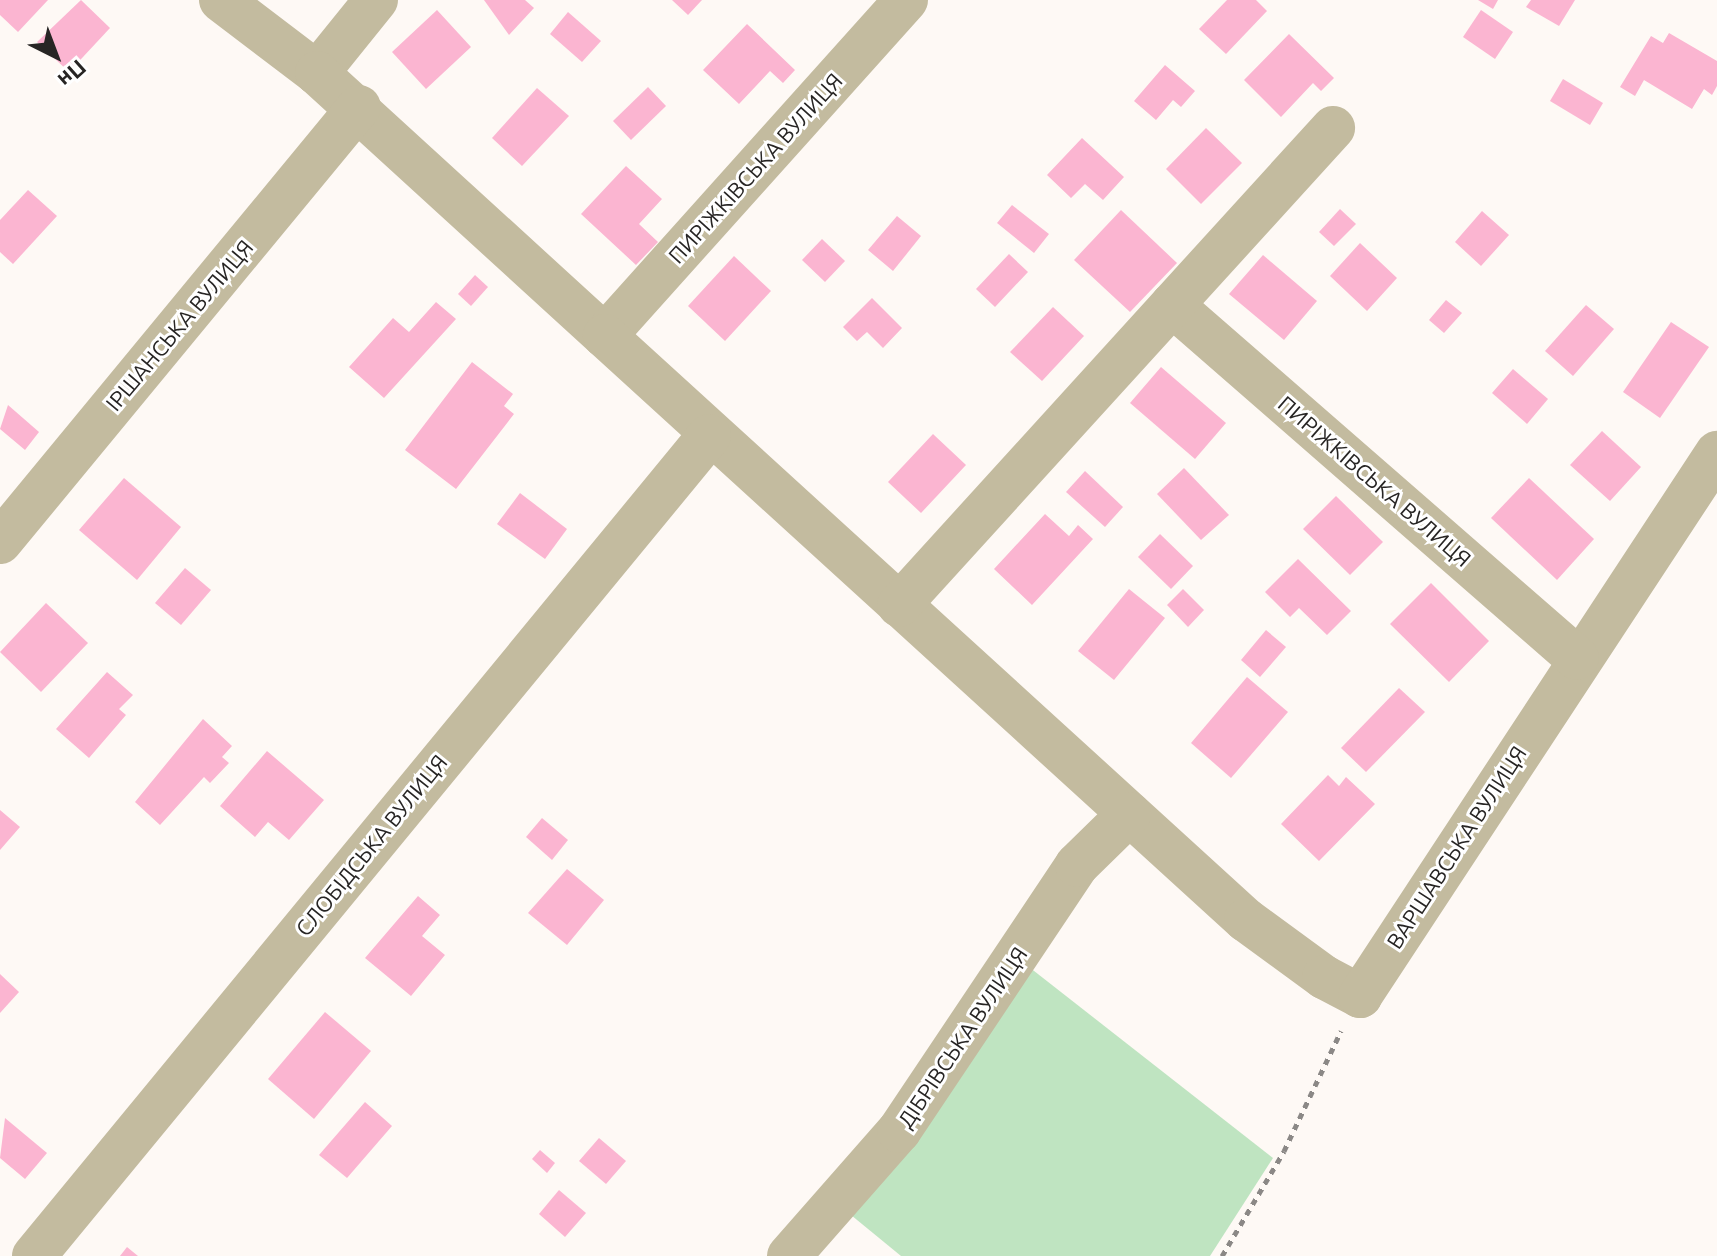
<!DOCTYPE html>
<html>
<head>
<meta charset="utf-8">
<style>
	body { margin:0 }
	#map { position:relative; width:1717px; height:1256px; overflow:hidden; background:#fef9f5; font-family:Ubuntu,sans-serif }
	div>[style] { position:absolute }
	.green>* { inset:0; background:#bfe4c1 }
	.building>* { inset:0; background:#fbb5d1 }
	.path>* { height:5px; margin-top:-2.5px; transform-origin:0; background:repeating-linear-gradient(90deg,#8b8886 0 6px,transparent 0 12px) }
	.street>* { height:44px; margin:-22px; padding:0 22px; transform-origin:22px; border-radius:22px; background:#c3bb9f }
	span { translate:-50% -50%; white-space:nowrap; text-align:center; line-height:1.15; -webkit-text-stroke:6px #fff; paint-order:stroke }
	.street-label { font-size:22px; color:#272524 }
	.north { position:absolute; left:16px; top:16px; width:80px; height:80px; -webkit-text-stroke:6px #fff; paint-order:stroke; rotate:138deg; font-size:22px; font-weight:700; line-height:32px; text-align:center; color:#272524 }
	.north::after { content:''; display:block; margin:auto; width:28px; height:36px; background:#272524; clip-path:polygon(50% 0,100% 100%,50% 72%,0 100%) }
</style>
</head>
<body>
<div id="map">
	<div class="green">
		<i style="clip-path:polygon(1029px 967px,1273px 1158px,1210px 1256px,901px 1256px,840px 1206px)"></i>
	</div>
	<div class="building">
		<i style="clip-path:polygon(0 0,48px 0,18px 32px,0 15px)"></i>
		<i style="clip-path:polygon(81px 0,110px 28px,69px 72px,37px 42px)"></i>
		<i style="clip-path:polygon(484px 0,525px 0,534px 8px,509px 35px)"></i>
		<i style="clip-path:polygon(672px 0,702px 0,688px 15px)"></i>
		<i style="clip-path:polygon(1227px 0,1256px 0,1267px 11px,1226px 54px,1199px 29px)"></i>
		<i style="clip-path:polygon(1478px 0,1498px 0,1493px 9px)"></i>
		<i style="clip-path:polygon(1531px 0,1575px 0,1559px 26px,1526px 7px)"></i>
		<i style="clip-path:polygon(437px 10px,471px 47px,426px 89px,392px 52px)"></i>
		<i style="clip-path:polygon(1481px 10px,1513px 32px,1495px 59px,1463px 37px)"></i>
		<i style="clip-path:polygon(568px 12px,601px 41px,582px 62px,550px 34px)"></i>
		<i style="clip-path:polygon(747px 24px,795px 70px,783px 83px,770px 71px,739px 104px,703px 70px)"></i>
		<i style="clip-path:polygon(1669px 33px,1717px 61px,1717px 86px,1712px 95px,1704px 89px,1692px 109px,1644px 80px,1635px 96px,1620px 87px,1651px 36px,1663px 43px)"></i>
		<i style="clip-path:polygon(1289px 34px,1334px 78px,1321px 91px,1313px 83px,1281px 117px,1244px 80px)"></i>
		<i style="clip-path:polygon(1165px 65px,1195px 91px,1181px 107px,1173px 100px,1156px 120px,1134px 101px)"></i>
		<i style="clip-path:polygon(1563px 79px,1603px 103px,1590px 125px,1550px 101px)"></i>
		<i style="clip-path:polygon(648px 87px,666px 106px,631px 140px,613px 121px)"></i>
		<i style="clip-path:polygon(537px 88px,569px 116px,522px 166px,492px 138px)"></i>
		<i style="clip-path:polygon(1206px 128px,1242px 163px,1201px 204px,1166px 169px)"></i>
		<i style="clip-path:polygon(1082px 138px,1124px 177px,1103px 200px,1085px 184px,1071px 198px,1047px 175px)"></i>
		<i style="clip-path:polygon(626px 166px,662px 199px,639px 224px,658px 242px,636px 265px,581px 214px)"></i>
		<i style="clip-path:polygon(28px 190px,57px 216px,13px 264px,0 252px,0 220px)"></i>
		<i style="clip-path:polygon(1012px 205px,1049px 234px,1034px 253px,997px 223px)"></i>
		<i style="clip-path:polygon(1340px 209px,1356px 224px,1334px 246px,1319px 232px)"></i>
		<i style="clip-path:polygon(1121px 210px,1177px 263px,1130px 312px,1074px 260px)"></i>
		<i style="clip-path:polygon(1482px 211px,1509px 235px,1481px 266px,1455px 242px)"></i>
		<i style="clip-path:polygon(897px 216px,921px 236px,893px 271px,868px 250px)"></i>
		<i style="clip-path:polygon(822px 239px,845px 261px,825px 282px,802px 260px)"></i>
		<i style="clip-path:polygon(1360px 243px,1397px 278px,1367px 311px,1330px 276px)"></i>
		<i style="clip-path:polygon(1009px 254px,1028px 272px,995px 307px,976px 289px)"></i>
		<i style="clip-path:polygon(1263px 255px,1317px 301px,1284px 340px,1229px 294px)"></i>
		<i style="clip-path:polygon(734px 256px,771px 291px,725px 341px,688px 306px)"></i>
		<i style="clip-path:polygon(475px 275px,488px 287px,471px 306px,458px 294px)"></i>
		<i style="clip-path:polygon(872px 298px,902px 328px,883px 348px,867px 332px,857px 341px,843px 327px)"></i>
		<i style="clip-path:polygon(1446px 300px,1462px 313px,1444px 333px,1429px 320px)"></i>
		<i style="clip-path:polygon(436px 302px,456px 319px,384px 398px,349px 367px,393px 318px,409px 332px)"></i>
		<i style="clip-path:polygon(1586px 305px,1614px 329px,1573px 376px,1545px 351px)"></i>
		<i style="clip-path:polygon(1053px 307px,1084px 336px,1042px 381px,1010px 352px)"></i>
		<i style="clip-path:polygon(1671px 322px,1709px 347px,1660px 418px,1623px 392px)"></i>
		<i style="clip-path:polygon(472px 362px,513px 394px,504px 406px,514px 414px,456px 489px,405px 450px)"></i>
		<i style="clip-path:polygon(1161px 367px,1226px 423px,1195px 459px,1130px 403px)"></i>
		<i style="clip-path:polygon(1513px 369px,1548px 399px,1527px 424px,1492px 393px)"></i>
		<i style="clip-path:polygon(8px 405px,39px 432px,25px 450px,0 429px)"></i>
		<i style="clip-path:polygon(1602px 431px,1641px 467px,1610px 501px,1570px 465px)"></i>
		<i style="clip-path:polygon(933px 434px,966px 465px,921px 513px,888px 482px)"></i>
		<i style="clip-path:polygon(1184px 468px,1229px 515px,1201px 540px,1157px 494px)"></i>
		<i style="clip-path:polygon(1085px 471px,1123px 507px,1105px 527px,1066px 492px)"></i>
		<i style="clip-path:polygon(124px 478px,181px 527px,137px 580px,79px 530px)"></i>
		<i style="clip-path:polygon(1529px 478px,1594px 539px,1557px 580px,1491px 518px)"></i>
		<i style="clip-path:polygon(520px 493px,567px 529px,545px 559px,497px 524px)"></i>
		<i style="clip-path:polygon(1336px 496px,1383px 542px,1350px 575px,1303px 529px)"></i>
		<i style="clip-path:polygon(1045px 514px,1069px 536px,1078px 525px,1093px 539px,1032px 605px,994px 569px)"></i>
		<i style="clip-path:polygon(1160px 534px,1193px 566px,1171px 589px,1138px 557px)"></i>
		<i style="clip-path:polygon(1298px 559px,1351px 611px,1327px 635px,1299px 608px,1290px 617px,1265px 592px)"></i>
		<i style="clip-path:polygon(185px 568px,211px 590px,181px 625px,155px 603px)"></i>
		<i style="clip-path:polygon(1431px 583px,1489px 641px,1449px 682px,1390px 624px)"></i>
		<i style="clip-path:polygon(1129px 589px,1165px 618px,1114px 680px,1078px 651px)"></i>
		<i style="clip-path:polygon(1183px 589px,1204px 610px,1188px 627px,1167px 605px)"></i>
		<i style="clip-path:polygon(46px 603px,88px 643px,41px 692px,0 652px)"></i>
		<i style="clip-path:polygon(1266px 630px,1286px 647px,1260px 677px,1241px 660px)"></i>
		<i style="clip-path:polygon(107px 672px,133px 695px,119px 709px,126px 715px,89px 758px,56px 729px)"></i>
		<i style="clip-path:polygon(1247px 677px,1288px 712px,1231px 778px,1191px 743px)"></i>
		<i style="clip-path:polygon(1399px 688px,1425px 712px,1366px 772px,1341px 748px)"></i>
		<i style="clip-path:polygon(203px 719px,232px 746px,222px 757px,229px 763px,210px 783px,204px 777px,160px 825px,135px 802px)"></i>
		<i style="clip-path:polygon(267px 751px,324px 800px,289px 840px,268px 822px,255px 837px,220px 806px)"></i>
		<i style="clip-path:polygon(1328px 775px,1339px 786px,1346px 777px,1375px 804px,1319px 861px,1281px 824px)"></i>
		<i style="clip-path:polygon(0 810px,20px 827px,0 850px)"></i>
		<i style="clip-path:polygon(542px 818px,568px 840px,552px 860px,526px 837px)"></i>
		<i style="clip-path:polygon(567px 869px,604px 900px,567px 945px,528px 913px)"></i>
		<i style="clip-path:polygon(418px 896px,440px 915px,422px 936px,445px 955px,411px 996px,365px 958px)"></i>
		<i style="clip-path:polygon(0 974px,19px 992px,0 1013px)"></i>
		<i style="clip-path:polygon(325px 1012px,371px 1051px,314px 1119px,268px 1079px)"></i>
		<i style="clip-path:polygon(365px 1102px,392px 1126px,347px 1178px,319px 1155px)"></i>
		<i style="clip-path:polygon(5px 1118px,47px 1153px,25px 1179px,0 1158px)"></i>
		<i style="clip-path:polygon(599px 1138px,626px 1161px,606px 1184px,579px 1161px)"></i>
		<i style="clip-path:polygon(540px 1150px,555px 1163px,547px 1173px,532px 1159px)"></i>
		<i style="clip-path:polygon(559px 1190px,586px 1213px,565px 1237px,539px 1214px)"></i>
		<i style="clip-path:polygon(127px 1247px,138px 1256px,120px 1256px)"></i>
	</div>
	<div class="path">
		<i style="left:1222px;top:1256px;width:122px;rotate:-59.4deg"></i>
		<i style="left:1284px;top:1151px;width:133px;rotate:-64.6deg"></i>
	</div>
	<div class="street">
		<i style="left:221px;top:0;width:121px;rotate:37.2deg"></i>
		<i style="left:376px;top:0;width:94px;rotate:128.9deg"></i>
		<i style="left:317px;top:73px;width:390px;rotate:42.4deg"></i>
		<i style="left:906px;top:0;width:451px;rotate:131.9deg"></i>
		<i style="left:605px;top:336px;width:867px;rotate:42.34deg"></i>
		<i style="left:1246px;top:920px;width:97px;rotate:36.2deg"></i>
		<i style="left:1324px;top:977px;width:41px;rotate:27.8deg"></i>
		<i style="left:1360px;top:996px;width:650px;rotate:-56.68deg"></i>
		<i style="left:1172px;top:305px;width:537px;rotate:41.08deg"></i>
		<i style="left:0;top:542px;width:564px;rotate:-50.47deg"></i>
		<i style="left:899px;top:605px;width:645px;rotate:-47.7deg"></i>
		<i style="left:34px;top:1256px;width:1062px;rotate:-50.54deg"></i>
		<i style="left:789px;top:1256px;width:167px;rotate:-48.7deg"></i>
		<i style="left:899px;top:1131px;width:320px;rotate:-56.2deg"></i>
		<i style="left:1077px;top:865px;width:73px;rotate:-44.4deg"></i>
	</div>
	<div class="street-label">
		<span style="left:755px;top:168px;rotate:-48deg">ПИРІЖКІВСЬКА ВУЛИЦЯ</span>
		<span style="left:179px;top:325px;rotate:-50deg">ІРШАНСЬКА ВУЛИЦЯ</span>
		<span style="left:1375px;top:481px;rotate:41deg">ПИРІЖКІВСЬКА ВУЛИЦЯ</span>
		<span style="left:371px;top:845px;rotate:-51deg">СЛОБІДСЬКА ВУЛИЦЯ</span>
		<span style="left:1456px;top:847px;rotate:-57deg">ВАРШАВСЬКА ВУЛИЦЯ</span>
		<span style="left:962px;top:1037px;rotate:-56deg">ДІБРІВСЬКА ВУЛИЦЯ</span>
	</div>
	<div class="north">Пн</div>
</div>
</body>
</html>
